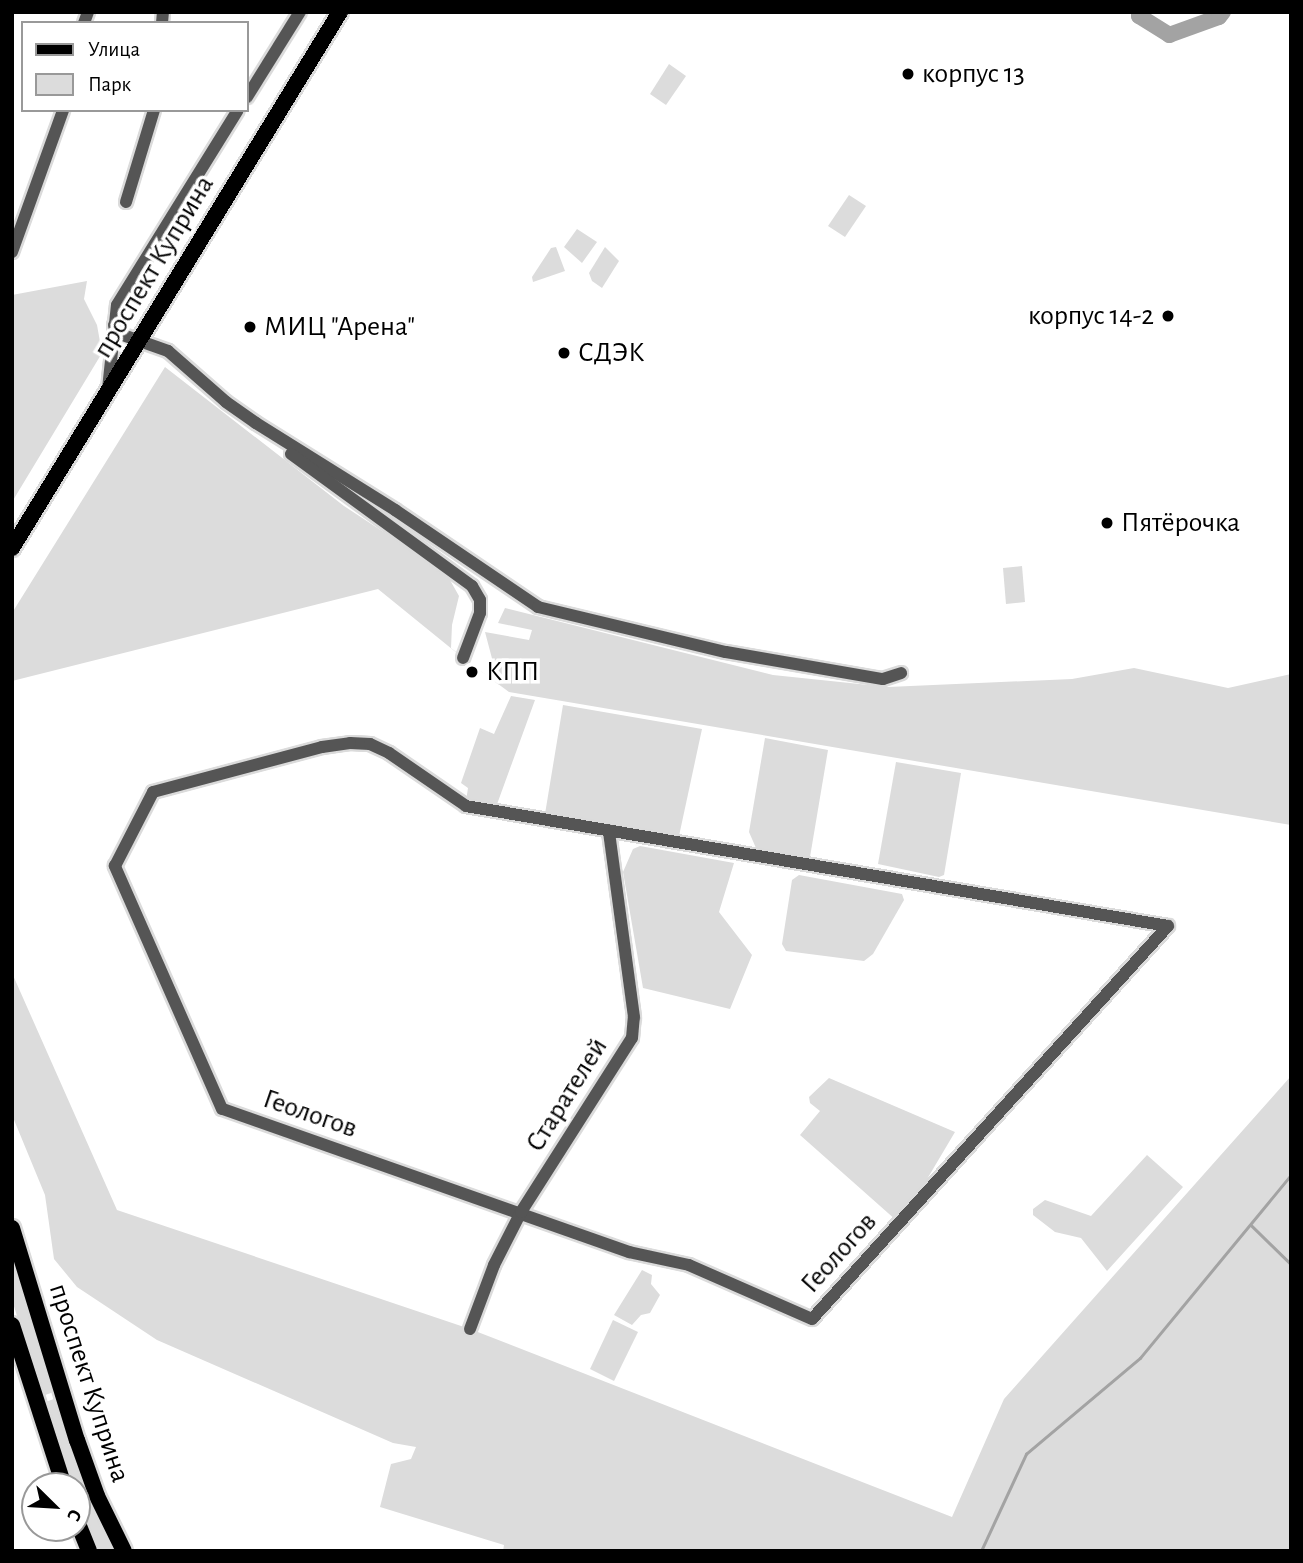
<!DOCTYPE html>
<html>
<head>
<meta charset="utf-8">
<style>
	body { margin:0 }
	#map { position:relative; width:1303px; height:1563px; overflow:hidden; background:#fff; font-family:"Alegreya Sans",sans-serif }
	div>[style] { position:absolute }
	.green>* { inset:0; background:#dcdcdc }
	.stream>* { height:2.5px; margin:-1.25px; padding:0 1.25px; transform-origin:1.25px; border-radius:1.25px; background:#a3a3a3 }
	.river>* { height:16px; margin:-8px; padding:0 8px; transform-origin:8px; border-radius:8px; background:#a3a3a3 }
	.roads { filter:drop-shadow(2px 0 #dbdbdb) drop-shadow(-2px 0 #dbdbdb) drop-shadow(0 2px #dbdbdb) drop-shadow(0 -2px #dbdbdb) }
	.minor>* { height:12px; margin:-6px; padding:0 6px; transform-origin:6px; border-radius:6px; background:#555 }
	.major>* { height:16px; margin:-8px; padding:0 8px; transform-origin:8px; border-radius:8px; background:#000 }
	.dots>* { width:19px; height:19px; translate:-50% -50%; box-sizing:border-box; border:4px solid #fff; border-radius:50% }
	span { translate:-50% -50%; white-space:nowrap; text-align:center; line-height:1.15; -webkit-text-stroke:7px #fff; paint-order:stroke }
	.poi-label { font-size:28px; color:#000 }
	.left { translate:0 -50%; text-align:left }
	.right { translate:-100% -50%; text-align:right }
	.street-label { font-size:28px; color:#000 }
	.frame { position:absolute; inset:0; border:14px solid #000; pointer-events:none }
	.legend { position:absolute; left:21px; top:21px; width:228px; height:91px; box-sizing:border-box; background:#fff; border:2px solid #999; margin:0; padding:9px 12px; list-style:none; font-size:21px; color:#000 }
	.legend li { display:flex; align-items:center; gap:14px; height:35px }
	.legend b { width:35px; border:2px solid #999 }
	.north { position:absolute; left:21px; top:1472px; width:70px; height:70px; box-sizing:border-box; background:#fff; border:2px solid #999; border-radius:50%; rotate:114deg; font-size:19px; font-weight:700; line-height:28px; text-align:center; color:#000 }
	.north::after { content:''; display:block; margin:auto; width:24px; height:32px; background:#000; clip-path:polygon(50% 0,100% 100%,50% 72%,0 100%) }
</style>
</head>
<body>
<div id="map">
	<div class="green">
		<i style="clip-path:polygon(669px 64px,686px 76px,666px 105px,650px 94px)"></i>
		<i style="clip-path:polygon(849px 195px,866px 206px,845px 237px,828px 226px)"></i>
		<i style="clip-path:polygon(577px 229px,597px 242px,582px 263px,564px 247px)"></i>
		<i style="clip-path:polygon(556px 247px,565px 271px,533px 282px,532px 277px,551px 248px)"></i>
		<i style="clip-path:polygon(605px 247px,619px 261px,602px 288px,592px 281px,589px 273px)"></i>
		<i style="clip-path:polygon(87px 281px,84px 299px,97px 325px,102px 353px,12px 502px,12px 295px)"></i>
		<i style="clip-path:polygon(165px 367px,344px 506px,446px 573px,459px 596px,452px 625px,451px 648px,499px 685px,485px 632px,529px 640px,532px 630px,498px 623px,505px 608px,773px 675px,888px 687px,1072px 679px,1134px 668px,1228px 688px,1291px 674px,1291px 825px,509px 692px,463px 658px,378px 589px,12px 681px,12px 613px)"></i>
		<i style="clip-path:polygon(1022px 566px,1025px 602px,1006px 604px,1003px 568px)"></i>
		<i style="clip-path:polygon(511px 696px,535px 700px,496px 807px,466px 801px,468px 788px,461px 783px,480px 728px,494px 734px)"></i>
		<i style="clip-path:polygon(563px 705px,702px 729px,679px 836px,545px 814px)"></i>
		<i style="clip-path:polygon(765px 738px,828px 750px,810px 857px,756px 848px,749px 832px)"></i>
		<i style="clip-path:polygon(896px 762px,961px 773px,944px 875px,939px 877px,878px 864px)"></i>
		<i style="clip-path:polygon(640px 846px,734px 863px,719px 912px,752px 955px,730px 1009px,643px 988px,623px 872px,633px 849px)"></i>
		<i style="clip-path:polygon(799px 875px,902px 894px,904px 900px,873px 954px,864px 961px,786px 951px,782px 944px,792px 880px)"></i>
		<i style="clip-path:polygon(12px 973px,117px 1210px,470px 1329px,952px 1517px,1004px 1399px,1291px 1076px,1291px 1551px,503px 1551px,504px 1545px,380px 1507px,391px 1464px,411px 1459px,416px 1447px,393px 1443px,157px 1340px,77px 1287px,54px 1259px,45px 1195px,12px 1115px)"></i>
		<i style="clip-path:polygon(829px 1078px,955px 1132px,917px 1196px,897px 1221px,800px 1135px,820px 1111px,810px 1103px,809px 1097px)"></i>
		<i style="clip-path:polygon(1147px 1155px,1183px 1187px,1107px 1271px,1081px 1238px,1055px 1232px,1033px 1215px,1033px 1209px,1045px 1200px,1091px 1216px)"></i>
		<i style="clip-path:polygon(12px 1259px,54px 1392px,42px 1396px,12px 1300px)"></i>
		<i style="clip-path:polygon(642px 1270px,652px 1275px,651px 1284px,660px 1295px,650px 1313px,641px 1315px,632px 1325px,614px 1315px)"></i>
		<i style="clip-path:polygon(613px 1320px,638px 1332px,614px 1381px,590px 1369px)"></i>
		<i style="clip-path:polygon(57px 1398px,117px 1551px,95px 1551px,77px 1508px,77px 1486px,69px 1486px,42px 1403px)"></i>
	</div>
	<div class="stream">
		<i style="left:1251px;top:1225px;width:56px;rotate:44.3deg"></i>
		<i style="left:981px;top:1551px;width:107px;rotate:-65.1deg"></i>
		<i style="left:1026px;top:1454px;width:149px;rotate:-40.1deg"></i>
		<i style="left:1140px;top:1358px;width:237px;rotate:-50.5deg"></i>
	</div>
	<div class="river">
		<i style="left:1139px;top:12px;width:4px;rotate:90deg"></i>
		<i style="left:1139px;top:16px;width:36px;rotate:32deg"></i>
		<i style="left:1169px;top:35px;width:53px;rotate:-19.8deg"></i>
		<i style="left:1219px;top:17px;width:6px;rotate:-51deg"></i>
	</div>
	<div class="roads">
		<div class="minor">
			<i style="left:84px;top:23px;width:12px;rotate:-70deg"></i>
			<i style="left:162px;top:23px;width:11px;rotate:-85deg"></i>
			<i style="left:247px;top:97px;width:100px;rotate:-58.1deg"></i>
			<i style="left:126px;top:202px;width:96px;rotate:-73.1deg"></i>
			<i style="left:12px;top:252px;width:151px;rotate:-70.2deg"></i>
			<i style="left:114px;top:325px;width:11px;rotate:56deg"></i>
			<i style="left:120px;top:334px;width:51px;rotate:19.5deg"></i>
			<i style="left:168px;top:351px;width:77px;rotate:41.3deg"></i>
			<i style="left:226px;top:402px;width:37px;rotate:35deg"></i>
			<i style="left:256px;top:423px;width:164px;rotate:32deg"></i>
			<i style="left:395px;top:510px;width:173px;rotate:34.1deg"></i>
			<i style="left:538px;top:607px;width:193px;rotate:13.5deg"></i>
			<i style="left:726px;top:652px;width:159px;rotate:9.8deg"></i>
			<i style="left:883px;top:679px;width:19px;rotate:-18deg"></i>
			<i style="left:108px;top:389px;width:84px;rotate:-83.9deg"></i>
			<i style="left:117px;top:305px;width:229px;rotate:-58.2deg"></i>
			<i style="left:291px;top:454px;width:224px;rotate:36.1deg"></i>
			<i style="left:472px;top:586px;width:16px;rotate:60deg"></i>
			<i style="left:480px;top:600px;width:13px;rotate:90deg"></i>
			<i style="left:480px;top:613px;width:48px;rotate:110.7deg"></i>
			<i style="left:350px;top:743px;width:20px;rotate:3deg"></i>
			<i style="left:370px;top:744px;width:21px;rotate:25deg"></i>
			<i style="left:389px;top:753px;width:93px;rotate:34.5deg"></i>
			<i style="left:466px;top:806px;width:712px;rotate:9.7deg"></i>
			<i style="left:1168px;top:926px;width:530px;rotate:132.17deg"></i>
			<i style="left:812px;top:1319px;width:134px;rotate:-156.3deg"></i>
			<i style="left:689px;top:1265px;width:61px;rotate:-167.8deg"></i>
			<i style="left:629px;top:1252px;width:431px;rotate:-160.6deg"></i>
			<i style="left:222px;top:1109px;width:266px;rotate:-113.8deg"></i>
			<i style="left:115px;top:866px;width:83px;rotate:-62.8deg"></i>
			<i style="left:153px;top:792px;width:175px;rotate:-14.9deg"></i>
			<i style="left:322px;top:747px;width:28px;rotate:-8deg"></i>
			<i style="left:470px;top:1329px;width:68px;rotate:-69.4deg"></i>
			<i style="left:494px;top:1265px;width:59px;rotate:-63deg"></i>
			<i style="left:521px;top:1212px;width:206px;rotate:-57.5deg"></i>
			<i style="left:632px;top:1038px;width:21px;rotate:-85deg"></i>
			<i style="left:634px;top:1017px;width:188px;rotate:-97.7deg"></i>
		</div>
		<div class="major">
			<i style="left:12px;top:548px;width:628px;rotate:-58.54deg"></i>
			<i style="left:12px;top:1228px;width:222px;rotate:73deg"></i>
			<i style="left:77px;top:1440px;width:59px;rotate:70.3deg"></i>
			<i style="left:97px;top:1496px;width:61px;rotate:63.9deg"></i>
			<i style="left:12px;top:1325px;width:169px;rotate:72.1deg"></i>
			<i style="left:77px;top:1521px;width:32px;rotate:68deg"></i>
		</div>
	</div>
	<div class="dots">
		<i style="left:908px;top:74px;background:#000"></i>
		<i style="left:1168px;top:316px;background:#000"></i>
		<i style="left:250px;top:327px;background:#000"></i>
		<i style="left:564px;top:353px;background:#000"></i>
		<i style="left:1107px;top:523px;background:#000"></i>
		<i style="left:472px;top:672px;background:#000"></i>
	</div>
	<div class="poi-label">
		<span class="left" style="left:922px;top:74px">корпус 13</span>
		<span class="right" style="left:1154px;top:316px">корпус 14-2</span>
		<span class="left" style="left:264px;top:327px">МИЦ "Арена"</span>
		<span class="left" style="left:578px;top:353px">СДЭК</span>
		<span class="left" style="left:1121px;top:523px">Пятёрочка</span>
		<span class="left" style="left:486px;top:672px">КПП</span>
	</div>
	<div class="street-label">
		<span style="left:154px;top:267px;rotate:-59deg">проспект Куприна</span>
		<span style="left:567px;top:1095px;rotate:-58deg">Старателей</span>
		<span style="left:310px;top:1114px;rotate:19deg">Геологов</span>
		<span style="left:839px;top:1253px;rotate:-48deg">Геологов</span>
		<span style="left:89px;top:1383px;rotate:72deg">проспект Куприна</span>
	</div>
	<div class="frame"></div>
	<ul class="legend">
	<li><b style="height:9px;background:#000"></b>Улица</li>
	<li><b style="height:19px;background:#dcdcdc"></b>Парк</li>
	</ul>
	<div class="north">С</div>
</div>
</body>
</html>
